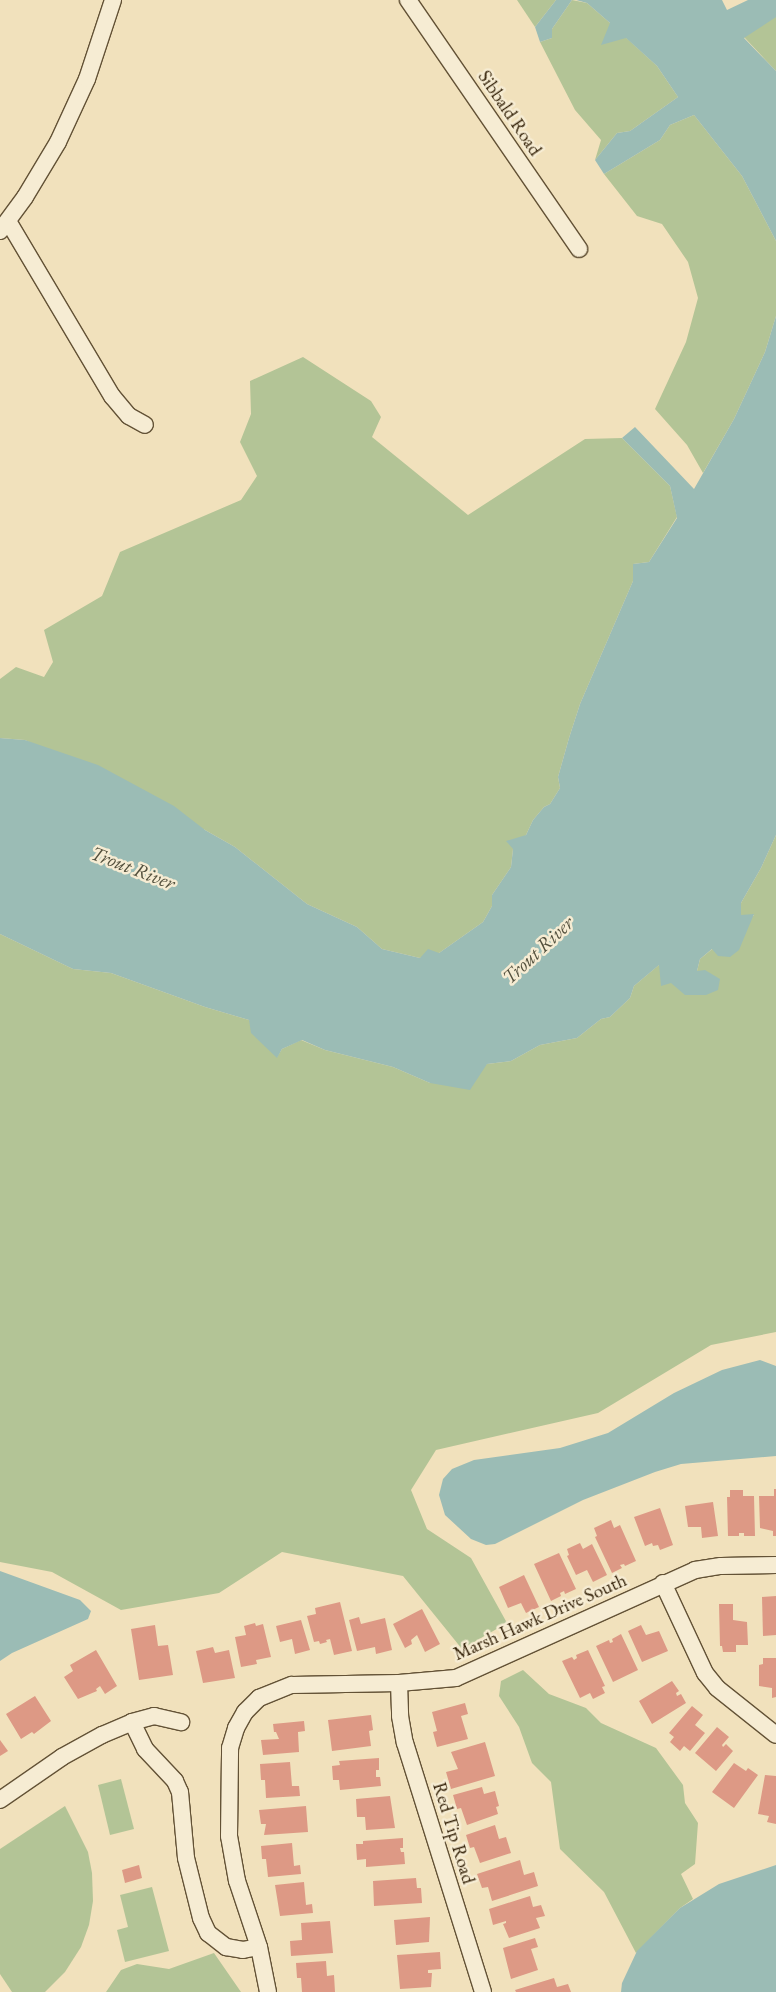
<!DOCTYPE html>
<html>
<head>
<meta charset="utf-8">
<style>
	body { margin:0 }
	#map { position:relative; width:776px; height:1992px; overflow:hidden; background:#f1e1bc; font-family:"EB Garamond",serif }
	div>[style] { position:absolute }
	.green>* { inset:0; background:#b3c496 }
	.water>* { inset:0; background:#9bbcb5 }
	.building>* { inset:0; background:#dd9985 }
	.roads { filter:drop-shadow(1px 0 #635236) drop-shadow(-1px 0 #635236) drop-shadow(0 1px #635236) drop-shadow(0 -1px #635236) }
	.minor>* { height:16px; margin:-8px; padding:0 8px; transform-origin:8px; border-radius:8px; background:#f6ecd3 }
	span { translate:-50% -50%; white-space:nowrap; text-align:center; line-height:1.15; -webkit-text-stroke:5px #f6ecd3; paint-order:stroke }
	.street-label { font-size:19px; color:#342209 }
	.water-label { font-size:20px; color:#53503d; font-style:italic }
</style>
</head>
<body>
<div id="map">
	<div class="green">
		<i style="clip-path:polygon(517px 0,556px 0,535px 27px)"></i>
		<i style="clip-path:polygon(572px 0,587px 3px,610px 23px,657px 66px,678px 97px,630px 131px,617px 133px,595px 160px,601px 140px,575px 110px,540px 42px,552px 38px,552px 29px)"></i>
		<i style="clip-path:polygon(775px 16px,776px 17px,776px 71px,744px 37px)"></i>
		<i style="clip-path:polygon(694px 115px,742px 176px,776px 241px,776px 316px,765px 352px,734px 419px,703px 473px,687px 445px,655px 409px,686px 342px,698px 298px,688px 262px,662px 224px,637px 216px,604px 174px,660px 140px,670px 125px)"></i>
		<i style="clip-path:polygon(303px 357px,371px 401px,381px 417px,372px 437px,468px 515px,585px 439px,622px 438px,670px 486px,677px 517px,649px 562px,633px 564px,633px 581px,580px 704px,569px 738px,558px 777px,560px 788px,550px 804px,544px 807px,533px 820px,526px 835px,513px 849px,511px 867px,492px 895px,492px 906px,483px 922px,439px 953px,420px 958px,382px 949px,357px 927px,307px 904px,235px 847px,205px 830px,25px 740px,0 738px,0 679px,16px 667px,44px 677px,53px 662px,44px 630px,102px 596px,120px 552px,241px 500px,257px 476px,240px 442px,251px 414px,250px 381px)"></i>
		<i style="clip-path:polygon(776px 835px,776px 1332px,711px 1345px,598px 1413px,436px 1450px,411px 1490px,427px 1529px,471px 1558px,507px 1623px,462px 1649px,403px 1576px,282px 1552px,219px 1593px,121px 1610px,52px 1572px,0 1562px,0 934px,73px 969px,111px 973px,205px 1007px,249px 1020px,277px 1057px,282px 1049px,301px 1040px,325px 1050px,393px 1067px,430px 1083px,487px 1064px,511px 1061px,540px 1045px,577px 1038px,601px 1019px,610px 1017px,630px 998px,634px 986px,660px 964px,697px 971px,700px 959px,754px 915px,741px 915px,741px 903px,761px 868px)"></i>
		<i style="clip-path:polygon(523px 1670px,549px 1694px,586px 1708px,601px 1723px,656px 1748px,683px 1785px,685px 1803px,698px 1823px,695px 1864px,681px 1874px,693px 1899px,680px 1908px,636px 1953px,604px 1892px,560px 1849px,551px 1782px,532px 1763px,519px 1727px,499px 1696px,501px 1681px)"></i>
		<i style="clip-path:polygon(121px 1779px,134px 1829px,110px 1835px,98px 1785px)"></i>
		<i style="clip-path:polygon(65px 1806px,88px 1852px,92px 1873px,93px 1901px,89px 1925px,81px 1947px,65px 1972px,45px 1992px,12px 1992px,0 1974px,0 1849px)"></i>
		<i style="clip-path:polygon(152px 1887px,169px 1951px,125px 1962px,117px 1930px,128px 1927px,120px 1895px)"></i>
		<i style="clip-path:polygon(214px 1953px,241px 1992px,106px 1992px,121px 1970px,137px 1964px,169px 1969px)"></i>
	</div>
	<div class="water">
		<i style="clip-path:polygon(556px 0,572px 0,552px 29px,552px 38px,540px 42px,535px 27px)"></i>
		<i style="clip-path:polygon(576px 0,722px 0,727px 10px,748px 0,776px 0,776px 17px,744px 38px,776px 71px,776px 241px,742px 176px,694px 115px,670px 125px,660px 140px,604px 174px,595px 160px,617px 133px,630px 131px,678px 97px,657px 66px,626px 38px,601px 45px,610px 23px,587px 3px)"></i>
		<i style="clip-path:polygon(776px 316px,776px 835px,761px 868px,741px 903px,741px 915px,754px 914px,739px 950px,730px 957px,718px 956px,712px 949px,700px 959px,697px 971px,705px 970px,720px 979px,718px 990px,706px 995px,685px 995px,671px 983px,661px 986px,659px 965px,634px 986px,630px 998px,610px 1017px,601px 1019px,577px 1038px,540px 1045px,511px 1061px,487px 1064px,470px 1090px,430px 1083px,393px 1067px,325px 1050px,302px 1040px,282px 1049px,277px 1058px,251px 1033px,249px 1020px,205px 1007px,111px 973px,73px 969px,0 934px,0 738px,25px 740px,98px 765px,174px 806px,205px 830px,235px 847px,307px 904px,357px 927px,382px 949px,420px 958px,428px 949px,439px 953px,483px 922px,492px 906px,492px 895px,511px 867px,513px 849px,506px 841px,526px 835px,533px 820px,544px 807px,550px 804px,560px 788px,558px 777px,569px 738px,580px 704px,633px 581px,633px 564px,649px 562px,677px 518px,670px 486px,622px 438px,635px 427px,694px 489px,734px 419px,765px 352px)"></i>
		<i style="clip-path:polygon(760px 1360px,776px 1366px,776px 1456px,681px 1464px,655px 1472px,583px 1500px,495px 1544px,486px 1545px,471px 1539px,445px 1515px,439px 1495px,443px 1479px,452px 1469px,474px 1460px,560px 1448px,608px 1433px,674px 1393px,722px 1370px)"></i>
		<i style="clip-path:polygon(0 1571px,80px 1600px,91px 1611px,88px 1619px,12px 1653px,0 1661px)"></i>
		<i style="clip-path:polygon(776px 1865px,776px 1992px,621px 1992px,622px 1983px,637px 1951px,680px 1908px,719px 1884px)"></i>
	</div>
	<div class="building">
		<i style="clip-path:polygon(774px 1489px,776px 1489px,776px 1536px,773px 1536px,773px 1531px,760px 1528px,759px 1496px,774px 1496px)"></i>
		<i style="clip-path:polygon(730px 1490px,743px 1490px,743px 1496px,754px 1496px,755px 1536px,744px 1536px,744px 1533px,739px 1533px,739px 1536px,728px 1536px,727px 1497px,730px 1497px)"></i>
		<i style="clip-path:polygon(713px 1502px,718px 1536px,702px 1538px,701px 1527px,688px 1527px,685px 1506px)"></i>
		<i style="clip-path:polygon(660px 1508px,673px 1545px,660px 1550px,658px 1545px,653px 1546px,652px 1543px,645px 1546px,634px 1517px)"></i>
		<i style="clip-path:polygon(611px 1520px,614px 1528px,620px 1525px,636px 1561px,625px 1566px,624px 1564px,620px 1565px,622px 1568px,612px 1573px,595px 1537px,597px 1536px,594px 1528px)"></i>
		<i style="clip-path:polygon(580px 1543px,583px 1549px,592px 1544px,607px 1575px,593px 1582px,587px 1570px,576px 1575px,567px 1556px,569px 1555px,567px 1549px)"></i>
		<i style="clip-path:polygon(559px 1553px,576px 1589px,565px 1594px,564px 1591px,560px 1593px,561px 1596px,551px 1601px,534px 1564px)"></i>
		<i style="clip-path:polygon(524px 1575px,539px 1607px,526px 1613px,521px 1603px,508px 1608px,499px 1587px)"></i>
		<i style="clip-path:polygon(776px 1596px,776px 1635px,763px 1636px,762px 1597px)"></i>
		<i style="clip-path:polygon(340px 1602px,352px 1651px,334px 1655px,330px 1639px,326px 1640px,327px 1642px,320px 1644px,319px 1641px,314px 1642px,307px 1616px,316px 1614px,315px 1608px)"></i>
		<i style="clip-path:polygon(719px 1604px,733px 1604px,733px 1620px,747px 1622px,748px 1645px,736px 1645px,736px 1652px,723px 1652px,722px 1646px,720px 1646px)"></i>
		<i style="clip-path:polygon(422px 1609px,440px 1644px,425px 1652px,417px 1635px,411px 1640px,412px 1644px,405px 1648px,393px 1624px)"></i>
		<i style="clip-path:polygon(359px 1617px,361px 1624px,385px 1618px,392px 1650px,376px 1654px,375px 1647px,357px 1651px,349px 1620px)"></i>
		<i style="clip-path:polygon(301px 1620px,310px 1650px,295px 1654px,292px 1639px,280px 1642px,276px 1626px)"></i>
		<i style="clip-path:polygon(255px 1623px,256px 1626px,263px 1624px,271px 1657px,256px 1660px,257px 1664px,241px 1667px,235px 1637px,246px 1635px,244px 1626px)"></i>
		<i style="clip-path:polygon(155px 1625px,158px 1646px,168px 1645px,173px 1675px,139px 1680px,131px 1629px)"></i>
		<i style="clip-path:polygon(641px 1625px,646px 1635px,659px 1631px,668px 1651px,642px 1662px,628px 1631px)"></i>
		<i style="clip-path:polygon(621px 1634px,638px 1670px,613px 1682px,596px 1646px,609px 1640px,610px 1643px,613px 1642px,612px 1639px)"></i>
		<i style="clip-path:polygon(213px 1647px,215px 1653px,229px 1650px,235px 1678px,203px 1683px,196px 1651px)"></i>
		<i style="clip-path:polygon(96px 1650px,117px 1686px,105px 1694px,100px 1686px,96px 1689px,97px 1691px,78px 1699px,64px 1677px,73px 1671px,70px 1665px)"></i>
		<i style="clip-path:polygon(588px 1650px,605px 1686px,602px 1687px,605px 1693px,593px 1699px,590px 1693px,580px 1698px,562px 1661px,572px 1657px,574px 1660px,577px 1658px,576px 1655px)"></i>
		<i style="clip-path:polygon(763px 1658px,776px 1658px,776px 1697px,772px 1698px,772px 1688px,759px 1686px,759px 1665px,763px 1664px)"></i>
		<i style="clip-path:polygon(672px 1681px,679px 1691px,676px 1693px,677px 1696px,681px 1694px,686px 1703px,652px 1724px,639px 1701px)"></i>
		<i style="clip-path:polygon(35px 1696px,51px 1721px,34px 1734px,32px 1732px,21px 1739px,6px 1714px)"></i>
		<i style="clip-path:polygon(465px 1703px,468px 1714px,461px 1716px,468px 1739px,437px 1747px,433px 1732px,437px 1731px,432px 1712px)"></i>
		<i style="clip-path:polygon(692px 1706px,703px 1715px,695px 1725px,705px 1733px,690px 1751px,684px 1746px,680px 1751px,670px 1742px,674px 1737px,669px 1733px)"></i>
		<i style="clip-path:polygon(371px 1715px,373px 1730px,369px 1731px,371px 1746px,332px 1751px,328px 1720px)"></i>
		<i style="clip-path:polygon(304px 1721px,305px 1731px,298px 1732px,299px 1752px,263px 1755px,261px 1740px,279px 1739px,276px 1732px,274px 1732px,273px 1724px)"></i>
		<i style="clip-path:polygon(717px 1727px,729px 1737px,722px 1745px,723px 1747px,726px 1744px,733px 1751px,716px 1771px,695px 1753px)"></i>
		<i style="clip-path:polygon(0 1740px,8px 1751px,0 1756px)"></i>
		<i style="clip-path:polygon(485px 1742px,495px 1776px,451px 1789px,446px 1772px,458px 1769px,451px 1752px)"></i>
		<i style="clip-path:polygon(379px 1758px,379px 1770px,376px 1770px,376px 1777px,380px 1777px,381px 1786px,340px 1790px,339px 1780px,333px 1780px,332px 1766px,340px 1765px,339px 1761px)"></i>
		<i style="clip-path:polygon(290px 1762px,292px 1786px,299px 1786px,300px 1796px,266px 1798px,265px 1780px,261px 1780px,260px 1764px)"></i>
		<i style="clip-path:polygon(734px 1763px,746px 1771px,748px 1768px,758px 1775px,734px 1808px,712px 1792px)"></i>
		<i style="clip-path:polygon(765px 1775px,776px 1776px,776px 1824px,767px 1822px,769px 1816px,758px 1814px)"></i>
		<i style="clip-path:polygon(482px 1787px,484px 1794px,495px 1791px,499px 1806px,496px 1807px,498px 1814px,467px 1825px,461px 1808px,457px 1809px,453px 1795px)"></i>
		<i style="clip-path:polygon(390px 1796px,395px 1828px,366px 1830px,365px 1817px,357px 1817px,356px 1799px)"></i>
		<i style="clip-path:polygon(306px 1806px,308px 1832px,264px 1835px,266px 1824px,261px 1824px,259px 1810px)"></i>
		<i style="clip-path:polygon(495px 1825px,499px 1839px,506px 1837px,511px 1853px,480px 1863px,474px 1847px,470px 1848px,466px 1835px)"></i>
		<i style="clip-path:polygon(403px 1838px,403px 1848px,400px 1848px,401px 1852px,404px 1852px,405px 1864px,366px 1867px,366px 1859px,357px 1860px,356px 1844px,363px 1844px,363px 1841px)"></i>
		<i style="clip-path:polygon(292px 1843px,294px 1866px,300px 1865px,301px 1874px,268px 1877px,266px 1859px,262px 1859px,261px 1846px)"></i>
		<i style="clip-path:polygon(520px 1860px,524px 1875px,534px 1872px,538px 1886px,492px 1901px,488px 1887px,482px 1888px,477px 1874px)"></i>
		<i style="clip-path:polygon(139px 1865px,142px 1878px,125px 1883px,122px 1870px)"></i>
		<i style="clip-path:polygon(416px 1878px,417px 1888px,421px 1888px,422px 1903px,374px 1906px,373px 1881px)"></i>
		<i style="clip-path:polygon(304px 1882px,306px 1905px,312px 1904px,313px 1913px,280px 1916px,275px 1885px)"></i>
		<i style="clip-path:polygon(530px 1896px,533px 1907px,541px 1905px,545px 1916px,536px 1918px,540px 1928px,509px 1938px,503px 1924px,506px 1923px,506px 1921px,493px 1925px,489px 1909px)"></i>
		<i style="clip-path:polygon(430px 1917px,429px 1942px,396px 1945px,394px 1920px)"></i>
		<i style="clip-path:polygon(330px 1921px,333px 1953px,291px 1956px,290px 1941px,302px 1940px,301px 1923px)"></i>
		<i style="clip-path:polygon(535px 1938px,538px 1947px,531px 1949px,538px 1970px,511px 1979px,503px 1948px)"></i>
		<i style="clip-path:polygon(440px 1952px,441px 1969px,428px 1970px,428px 1973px,432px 1973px,431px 1987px,400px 1989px,397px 1955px)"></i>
		<i style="clip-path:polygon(326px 1961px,327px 1976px,334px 1975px,335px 1992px,302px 1992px,301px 1978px,297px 1978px,296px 1963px)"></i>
		<i style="clip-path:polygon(554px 1978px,557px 1987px,568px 1984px,571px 1992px,516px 1992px,515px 1990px)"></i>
	</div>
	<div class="roads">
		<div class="minor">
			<i style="left:408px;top:0;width:302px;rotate:55.5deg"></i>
			<i style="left:8px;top:221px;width:204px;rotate:59.3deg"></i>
			<i style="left:112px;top:396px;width:26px;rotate:50deg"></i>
			<i style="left:129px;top:416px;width:18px;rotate:29deg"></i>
			<i style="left:0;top:231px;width:42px;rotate:-53.7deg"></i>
			<i style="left:25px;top:197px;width:64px;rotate:-59deg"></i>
			<i style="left:58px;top:142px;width:69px;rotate:-65.3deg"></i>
			<i style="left:87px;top:79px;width:83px;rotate:-71.8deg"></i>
			<i style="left:663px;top:1583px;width:99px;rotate:65deg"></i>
			<i style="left:705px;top:1673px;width:19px;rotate:51deg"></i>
			<i style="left:717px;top:1688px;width:75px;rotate:38.5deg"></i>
			<i style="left:399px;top:1683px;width:33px;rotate:88deg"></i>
			<i style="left:400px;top:1716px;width:27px;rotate:80deg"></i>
			<i style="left:405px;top:1743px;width:261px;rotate:72.6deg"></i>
			<i style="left:132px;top:1722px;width:30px;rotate:64deg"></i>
			<i style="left:145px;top:1749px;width:44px;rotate:46.8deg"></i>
			<i style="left:175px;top:1781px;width:12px;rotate:66deg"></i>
			<i style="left:180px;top:1792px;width:66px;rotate:84.8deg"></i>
			<i style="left:186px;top:1858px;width:62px;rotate:76deg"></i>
			<i style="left:201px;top:1918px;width:17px;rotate:65deg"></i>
			<i style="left:208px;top:1933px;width:23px;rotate:38deg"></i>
			<i style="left:226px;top:1947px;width:17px;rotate:10deg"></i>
			<i style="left:243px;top:1950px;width:16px;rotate:-11deg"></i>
			<i style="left:0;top:1800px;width:75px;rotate:-34.7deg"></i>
			<i style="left:62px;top:1757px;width:46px;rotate:-28.8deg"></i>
			<i style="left:102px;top:1735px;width:33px;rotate:-23deg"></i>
			<i style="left:132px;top:1722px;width:23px;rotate:-15deg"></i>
			<i style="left:154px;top:1716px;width:28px;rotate:13deg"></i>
			<i style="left:268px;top:1992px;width:46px;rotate:-101.3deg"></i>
			<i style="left:259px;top:1947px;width:70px;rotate:-108.4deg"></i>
			<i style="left:237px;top:1881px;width:46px;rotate:-100.1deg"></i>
			<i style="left:229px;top:1836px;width:88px;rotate:-89.3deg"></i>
			<i style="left:230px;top:1748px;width:21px;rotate:-73deg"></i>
			<i style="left:236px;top:1728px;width:18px;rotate:-61deg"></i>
			<i style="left:245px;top:1712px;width:20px;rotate:-45deg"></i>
			<i style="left:259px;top:1698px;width:35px;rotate:-22deg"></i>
			<i style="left:292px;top:1685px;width:107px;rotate:-1.1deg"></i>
			<i style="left:399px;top:1683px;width:57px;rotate:-5deg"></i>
			<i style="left:456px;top:1678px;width:262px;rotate:-24.3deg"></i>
			<i style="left:695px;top:1570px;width:26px;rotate:-9deg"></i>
			<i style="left:721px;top:1566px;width:55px;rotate:-1deg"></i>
		</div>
	</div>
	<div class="street-label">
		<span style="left:510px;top:113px;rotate:56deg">Sibbald Road</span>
		<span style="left:540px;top:1617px;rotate:-24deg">Marsh Hawk Drive South</span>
		<span style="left:454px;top:1833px;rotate:73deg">Red Tip Road</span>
	</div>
	<div class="water-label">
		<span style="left:133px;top:868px;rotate:21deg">Trout River</span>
		<span style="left:538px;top:950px;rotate:-43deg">Trout River</span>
	</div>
</div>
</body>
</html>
